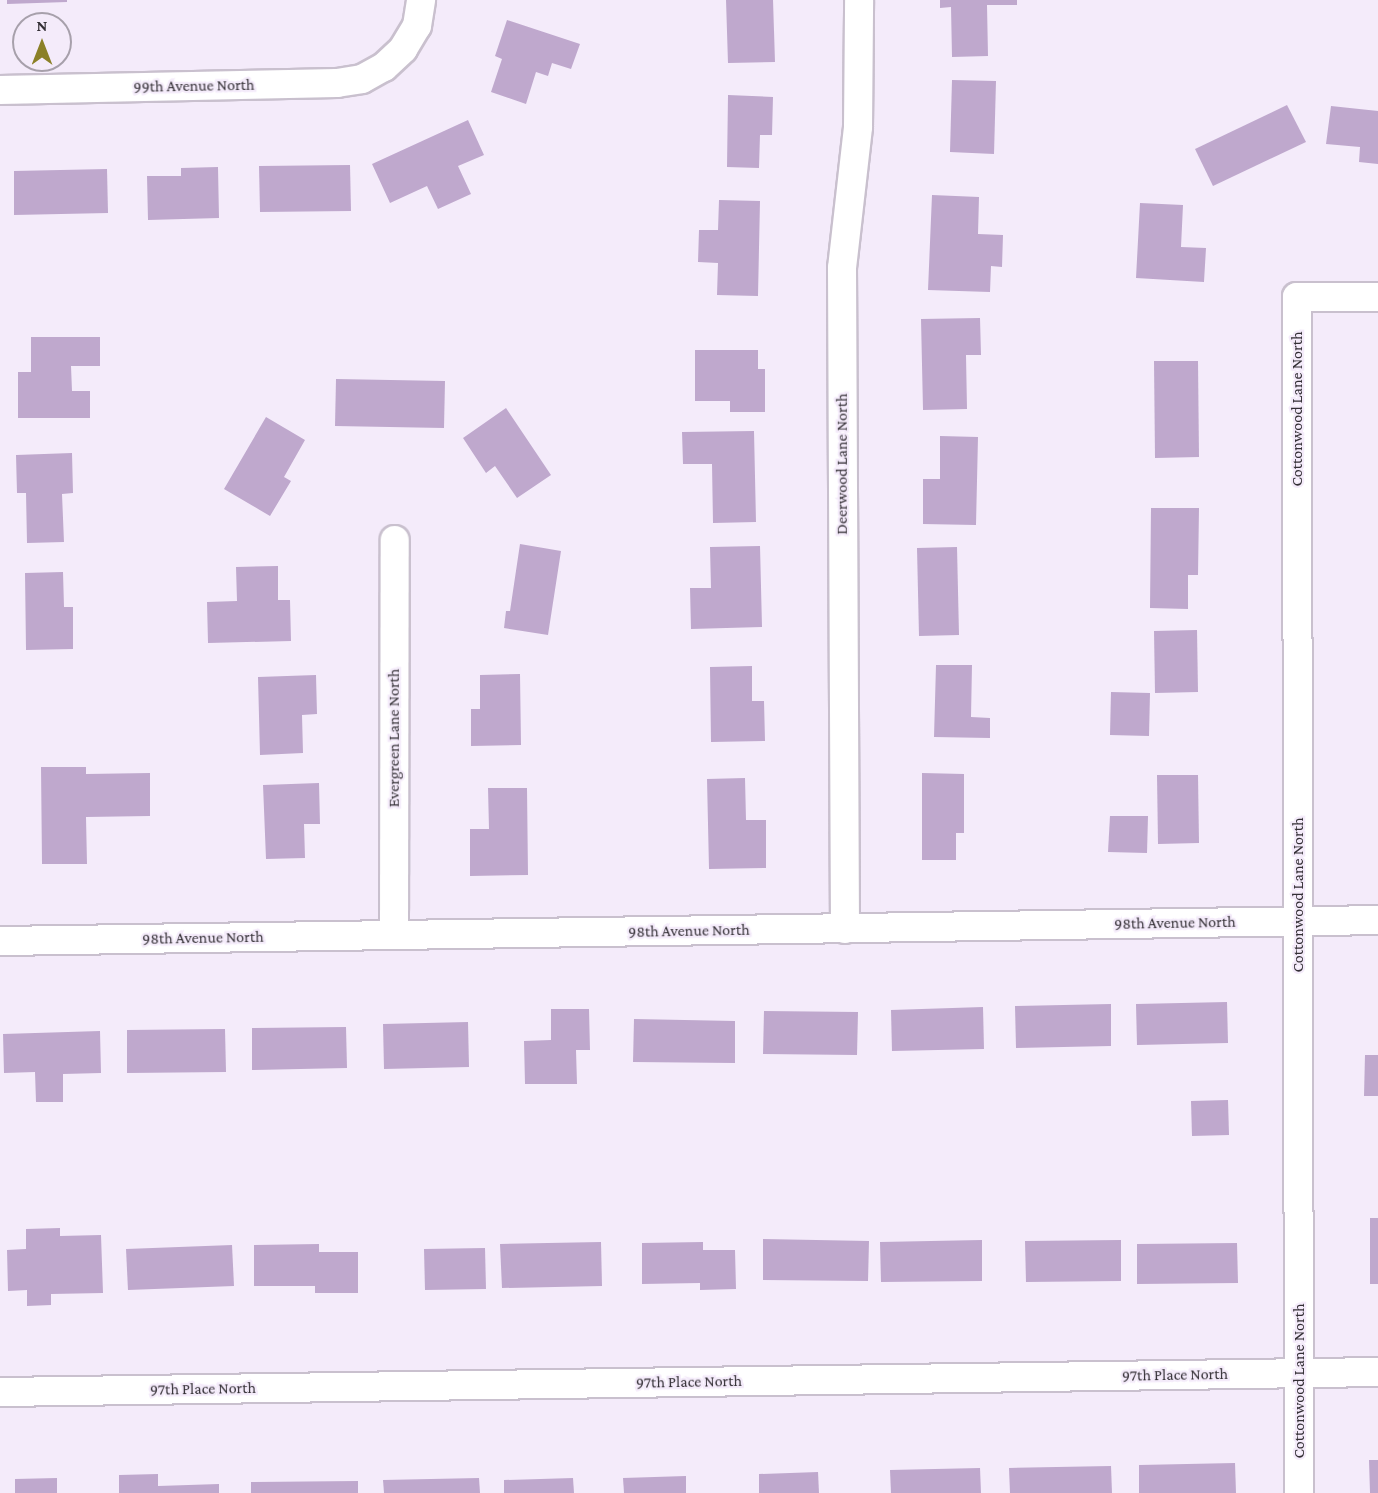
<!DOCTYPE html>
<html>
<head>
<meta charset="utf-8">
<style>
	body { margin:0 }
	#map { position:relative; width:1378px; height:1493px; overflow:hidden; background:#f4ebfa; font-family:"Crimson Pro",serif }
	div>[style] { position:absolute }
	.building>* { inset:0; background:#bfa8cd }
	.roads { filter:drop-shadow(2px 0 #c9c0ce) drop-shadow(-2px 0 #c9c0ce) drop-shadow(0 2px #c9c0ce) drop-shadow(0 -2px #c9c0ce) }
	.minor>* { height:28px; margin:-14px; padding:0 14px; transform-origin:14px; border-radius:14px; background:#fff }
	span { translate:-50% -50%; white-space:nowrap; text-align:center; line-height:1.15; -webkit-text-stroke:4.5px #f4ebfa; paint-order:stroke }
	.street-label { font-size:16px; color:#332f35 }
	.north { position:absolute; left:12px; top:12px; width:60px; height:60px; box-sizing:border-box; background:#f4ebfa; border:2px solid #a7a0ab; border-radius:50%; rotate:0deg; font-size:16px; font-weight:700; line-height:24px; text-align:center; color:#332f35 }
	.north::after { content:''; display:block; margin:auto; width:21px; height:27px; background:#8b8027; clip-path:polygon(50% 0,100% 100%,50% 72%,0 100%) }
</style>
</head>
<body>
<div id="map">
	<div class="building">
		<i style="clip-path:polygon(7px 0,67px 0,67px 2px,7px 4px)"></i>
		<i style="clip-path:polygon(726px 0,773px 0,775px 62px,728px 63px)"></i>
		<i style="clip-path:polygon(940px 0,1017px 0,1017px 5px,987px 5px,988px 56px,952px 57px,951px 7px,940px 8px)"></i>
		<i style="clip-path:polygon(507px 20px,580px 44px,571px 69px,552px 63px,548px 76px,536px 72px,526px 104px,491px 92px,502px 59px,495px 56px)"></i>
		<i style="clip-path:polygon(952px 80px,996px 81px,994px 154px,950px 152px)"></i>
		<i style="clip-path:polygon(728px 95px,773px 97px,772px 135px,760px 135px,759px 168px,727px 167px)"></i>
		<i style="clip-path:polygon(1287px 105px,1306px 142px,1213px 186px,1195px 149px)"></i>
		<i style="clip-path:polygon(1331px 106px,1378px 111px,1378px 164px,1359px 162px,1360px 147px,1326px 144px)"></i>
		<i style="clip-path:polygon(468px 120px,484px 155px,458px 166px,471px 194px,438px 209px,427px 186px,390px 203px,372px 164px)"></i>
		<i style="clip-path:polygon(350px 165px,351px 211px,260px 212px,259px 166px)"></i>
		<i style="clip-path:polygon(218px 167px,219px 218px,148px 220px,147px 176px,181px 176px,181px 168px)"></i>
		<i style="clip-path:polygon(107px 169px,108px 213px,14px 215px,14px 171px)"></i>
		<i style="clip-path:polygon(932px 195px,979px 197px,978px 234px,1003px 235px,1002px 267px,991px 266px,990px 292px,928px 290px)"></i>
		<i style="clip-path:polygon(719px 200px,760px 201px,758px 296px,717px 295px,718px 263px,698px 262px,699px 230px,718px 230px)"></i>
		<i style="clip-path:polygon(1140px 203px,1183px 205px,1181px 247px,1206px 248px,1204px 282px,1136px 278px)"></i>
		<i style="clip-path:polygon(980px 318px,981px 355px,966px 355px,967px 409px,923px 410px,921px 319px)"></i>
		<i style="clip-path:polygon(31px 337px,100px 337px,100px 366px,71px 366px,72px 391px,90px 391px,90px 418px,18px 418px,18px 372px,31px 372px)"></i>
		<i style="clip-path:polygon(695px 350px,758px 350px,758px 369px,765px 369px,765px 412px,730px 412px,730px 401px,695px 401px)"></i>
		<i style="clip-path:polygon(1154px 361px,1198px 361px,1199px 457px,1155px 458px)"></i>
		<i style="clip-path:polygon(336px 379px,445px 381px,444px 428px,335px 426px)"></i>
		<i style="clip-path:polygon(506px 408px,551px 475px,517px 498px,495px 466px,486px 473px,463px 438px)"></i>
		<i style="clip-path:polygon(266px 417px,305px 440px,284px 477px,291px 481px,270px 516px,224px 489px)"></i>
		<i style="clip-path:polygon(754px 431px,756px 522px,713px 523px,712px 464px,683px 464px,682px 432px)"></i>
		<i style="clip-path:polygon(940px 436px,978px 437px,976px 525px,923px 524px,923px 479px,940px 479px)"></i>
		<i style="clip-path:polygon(72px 453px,73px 493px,62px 494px,64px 542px,27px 543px,26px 493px,17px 493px,16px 455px)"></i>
		<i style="clip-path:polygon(1151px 508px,1199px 508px,1198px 575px,1188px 575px,1188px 609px,1150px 608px)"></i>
		<i style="clip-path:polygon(520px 544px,561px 551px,548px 635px,504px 628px,506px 611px,510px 611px)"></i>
		<i style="clip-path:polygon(760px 546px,762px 627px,691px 629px,690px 588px,711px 588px,710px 547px)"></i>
		<i style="clip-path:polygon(957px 547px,959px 635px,919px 636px,917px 548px)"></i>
		<i style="clip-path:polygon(278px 566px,278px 600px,290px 600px,291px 641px,208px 643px,207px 602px,237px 601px,236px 567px)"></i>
		<i style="clip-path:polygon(63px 572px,64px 607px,73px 607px,73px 649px,26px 650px,25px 573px)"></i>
		<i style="clip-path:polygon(1197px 630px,1198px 692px,1155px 693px,1154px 631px)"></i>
		<i style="clip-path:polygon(936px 665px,972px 665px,971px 717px,990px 718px,990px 738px,934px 737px)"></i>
		<i style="clip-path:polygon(752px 666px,752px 701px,764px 701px,765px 741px,711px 742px,710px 667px)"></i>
		<i style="clip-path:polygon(520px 674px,521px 745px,471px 746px,471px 709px,480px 709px,480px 675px)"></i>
		<i style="clip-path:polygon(316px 675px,317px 714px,302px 715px,303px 753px,260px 755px,258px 677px)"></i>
		<i style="clip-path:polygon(1111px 692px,1150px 693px,1149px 736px,1110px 735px)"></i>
		<i style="clip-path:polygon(41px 767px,86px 767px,86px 774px,150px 773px,150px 816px,86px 817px,87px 864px,42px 864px)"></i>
		<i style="clip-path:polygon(922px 773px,964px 774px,964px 833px,956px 833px,956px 860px,922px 860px)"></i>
		<i style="clip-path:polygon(1157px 775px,1198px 775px,1199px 843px,1158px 844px)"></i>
		<i style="clip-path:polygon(745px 778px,746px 820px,766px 820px,766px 868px,709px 869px,707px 779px)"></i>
		<i style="clip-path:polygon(319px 783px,320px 824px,304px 824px,305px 858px,266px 859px,263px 785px)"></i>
		<i style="clip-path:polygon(488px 788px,527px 788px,528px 875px,470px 876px,470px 829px,489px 829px)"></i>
		<i style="clip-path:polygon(1110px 816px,1148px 816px,1147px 853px,1108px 852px)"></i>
		<i style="clip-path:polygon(1227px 1002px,1228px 1043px,1137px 1045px,1136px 1004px)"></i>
		<i style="clip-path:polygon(1111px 1004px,1111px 1046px,1016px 1048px,1015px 1006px)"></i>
		<i style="clip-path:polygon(983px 1007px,984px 1049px,892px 1051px,891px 1010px)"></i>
		<i style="clip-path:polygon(551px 1009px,589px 1009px,590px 1050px,576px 1050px,577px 1084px,525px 1084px,524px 1041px,551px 1040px)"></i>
		<i style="clip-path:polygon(764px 1011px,858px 1012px,857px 1055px,763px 1054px)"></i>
		<i style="clip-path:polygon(634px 1019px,735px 1021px,735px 1063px,633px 1062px)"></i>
		<i style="clip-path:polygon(468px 1022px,469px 1067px,384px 1069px,383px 1024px)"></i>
		<i style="clip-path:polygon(346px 1027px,347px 1068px,252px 1070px,252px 1028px)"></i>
		<i style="clip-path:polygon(225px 1029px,226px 1072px,127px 1073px,127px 1030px)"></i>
		<i style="clip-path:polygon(100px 1031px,101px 1073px,63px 1074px,63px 1102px,36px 1102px,35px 1072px,4px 1073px,3px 1034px)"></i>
		<i style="clip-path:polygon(1365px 1055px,1378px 1055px,1378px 1096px,1364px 1096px)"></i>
		<i style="clip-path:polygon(1228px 1100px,1229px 1135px,1192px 1136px,1191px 1101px)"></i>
		<i style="clip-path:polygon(1370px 1218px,1378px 1218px,1378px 1284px,1370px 1284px)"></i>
		<i style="clip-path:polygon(60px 1228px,60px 1236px,101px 1235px,103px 1293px,51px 1294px,51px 1305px,27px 1306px,27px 1290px,8px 1291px,7px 1250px,26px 1249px,26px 1229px)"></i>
		<i style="clip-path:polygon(763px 1239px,869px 1241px,868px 1281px,763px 1280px)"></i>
		<i style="clip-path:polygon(982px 1240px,982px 1281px,881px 1282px,880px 1242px)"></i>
		<i style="clip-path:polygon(1121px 1240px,1121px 1281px,1026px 1282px,1025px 1241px)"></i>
		<i style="clip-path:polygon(601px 1242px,602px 1286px,502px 1288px,500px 1244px)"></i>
		<i style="clip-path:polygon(703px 1242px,703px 1250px,735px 1250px,736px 1289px,700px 1290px,700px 1283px,642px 1284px,642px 1243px)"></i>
		<i style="clip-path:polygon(1237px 1243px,1238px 1283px,1137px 1284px,1137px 1244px)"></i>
		<i style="clip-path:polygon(319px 1244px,319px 1252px,358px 1252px,358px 1293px,315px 1293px,315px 1286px,254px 1286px,254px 1245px)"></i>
		<i style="clip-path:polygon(232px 1245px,234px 1286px,128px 1290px,126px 1249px)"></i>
		<i style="clip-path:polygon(485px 1248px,486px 1289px,425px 1290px,424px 1249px)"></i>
		<i style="clip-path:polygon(1369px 1460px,1378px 1460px,1378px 1493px,1370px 1493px)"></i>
		<i style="clip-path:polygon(1235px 1463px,1236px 1493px,1139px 1493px,1139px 1465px)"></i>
		<i style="clip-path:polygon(1111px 1466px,1112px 1493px,1010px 1493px,1009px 1468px)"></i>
		<i style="clip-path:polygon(980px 1468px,981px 1493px,891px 1493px,890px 1470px)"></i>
		<i style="clip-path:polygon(818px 1472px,819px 1493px,759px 1493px,759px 1474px)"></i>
		<i style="clip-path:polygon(158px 1474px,158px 1486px,219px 1484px,219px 1493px,119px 1493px,119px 1475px)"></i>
		<i style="clip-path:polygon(686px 1476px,686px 1493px,624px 1493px,623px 1478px)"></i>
		<i style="clip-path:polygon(57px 1478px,57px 1493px,15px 1493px,15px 1479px)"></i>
		<i style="clip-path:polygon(479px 1478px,480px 1493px,384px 1493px,383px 1480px)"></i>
		<i style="clip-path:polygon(573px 1478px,574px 1493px,504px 1493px,504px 1480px)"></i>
		<i style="clip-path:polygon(358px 1481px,358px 1493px,251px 1493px,251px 1482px)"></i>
	</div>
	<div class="roads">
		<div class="minor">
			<i style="left:0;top:90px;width:337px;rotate:-1.2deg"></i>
			<i style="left:337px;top:83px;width:25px;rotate:-9deg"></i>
			<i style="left:362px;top:79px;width:25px;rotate:-29deg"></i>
			<i style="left:384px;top:67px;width:26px;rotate:-43deg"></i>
			<i style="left:403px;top:49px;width:27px;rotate:-59deg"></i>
			<i style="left:417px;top:26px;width:26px;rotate:-81deg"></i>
			<i style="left:845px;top:929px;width:661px;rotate:-90.26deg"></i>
			<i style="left:842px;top:268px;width:142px;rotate:-83.5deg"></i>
			<i style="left:858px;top:127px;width:127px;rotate:-89.5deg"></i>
			<i style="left:394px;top:935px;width:395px;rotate:-89.9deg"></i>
			<i style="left:0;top:941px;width:1378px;rotate:-0.87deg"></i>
			<i style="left:0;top:1392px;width:1378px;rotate:-0.83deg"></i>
			<i style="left:1299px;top:1493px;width:1196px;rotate:-90.1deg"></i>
			<i style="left:1297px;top:297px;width:81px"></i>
		</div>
	</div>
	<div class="street-label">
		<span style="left:194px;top:86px;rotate:-1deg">99th Avenue North</span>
		<span style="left:1297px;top:409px;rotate:-90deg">Cottonwood Lane North</span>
		<span style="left:842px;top:464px;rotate:-90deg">Deerwood Lane North</span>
		<span style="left:394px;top:738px;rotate:-90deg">Evergreen Lane North</span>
		<span style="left:1298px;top:895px;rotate:-90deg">Cottonwood Lane North</span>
		<span style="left:1175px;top:923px;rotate:-1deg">98th Avenue North</span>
		<span style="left:689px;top:931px;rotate:-1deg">98th Avenue North</span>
		<span style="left:203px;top:938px;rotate:-1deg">98th Avenue North</span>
		<span style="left:1175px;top:1375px;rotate:-1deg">97th Place North</span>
		<span style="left:1299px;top:1381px;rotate:-90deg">Cottonwood Lane North</span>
		<span style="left:689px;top:1382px;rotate:-1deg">97th Place North</span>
		<span style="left:203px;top:1389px;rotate:-1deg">97th Place North</span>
	</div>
	<div class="north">N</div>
</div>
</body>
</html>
